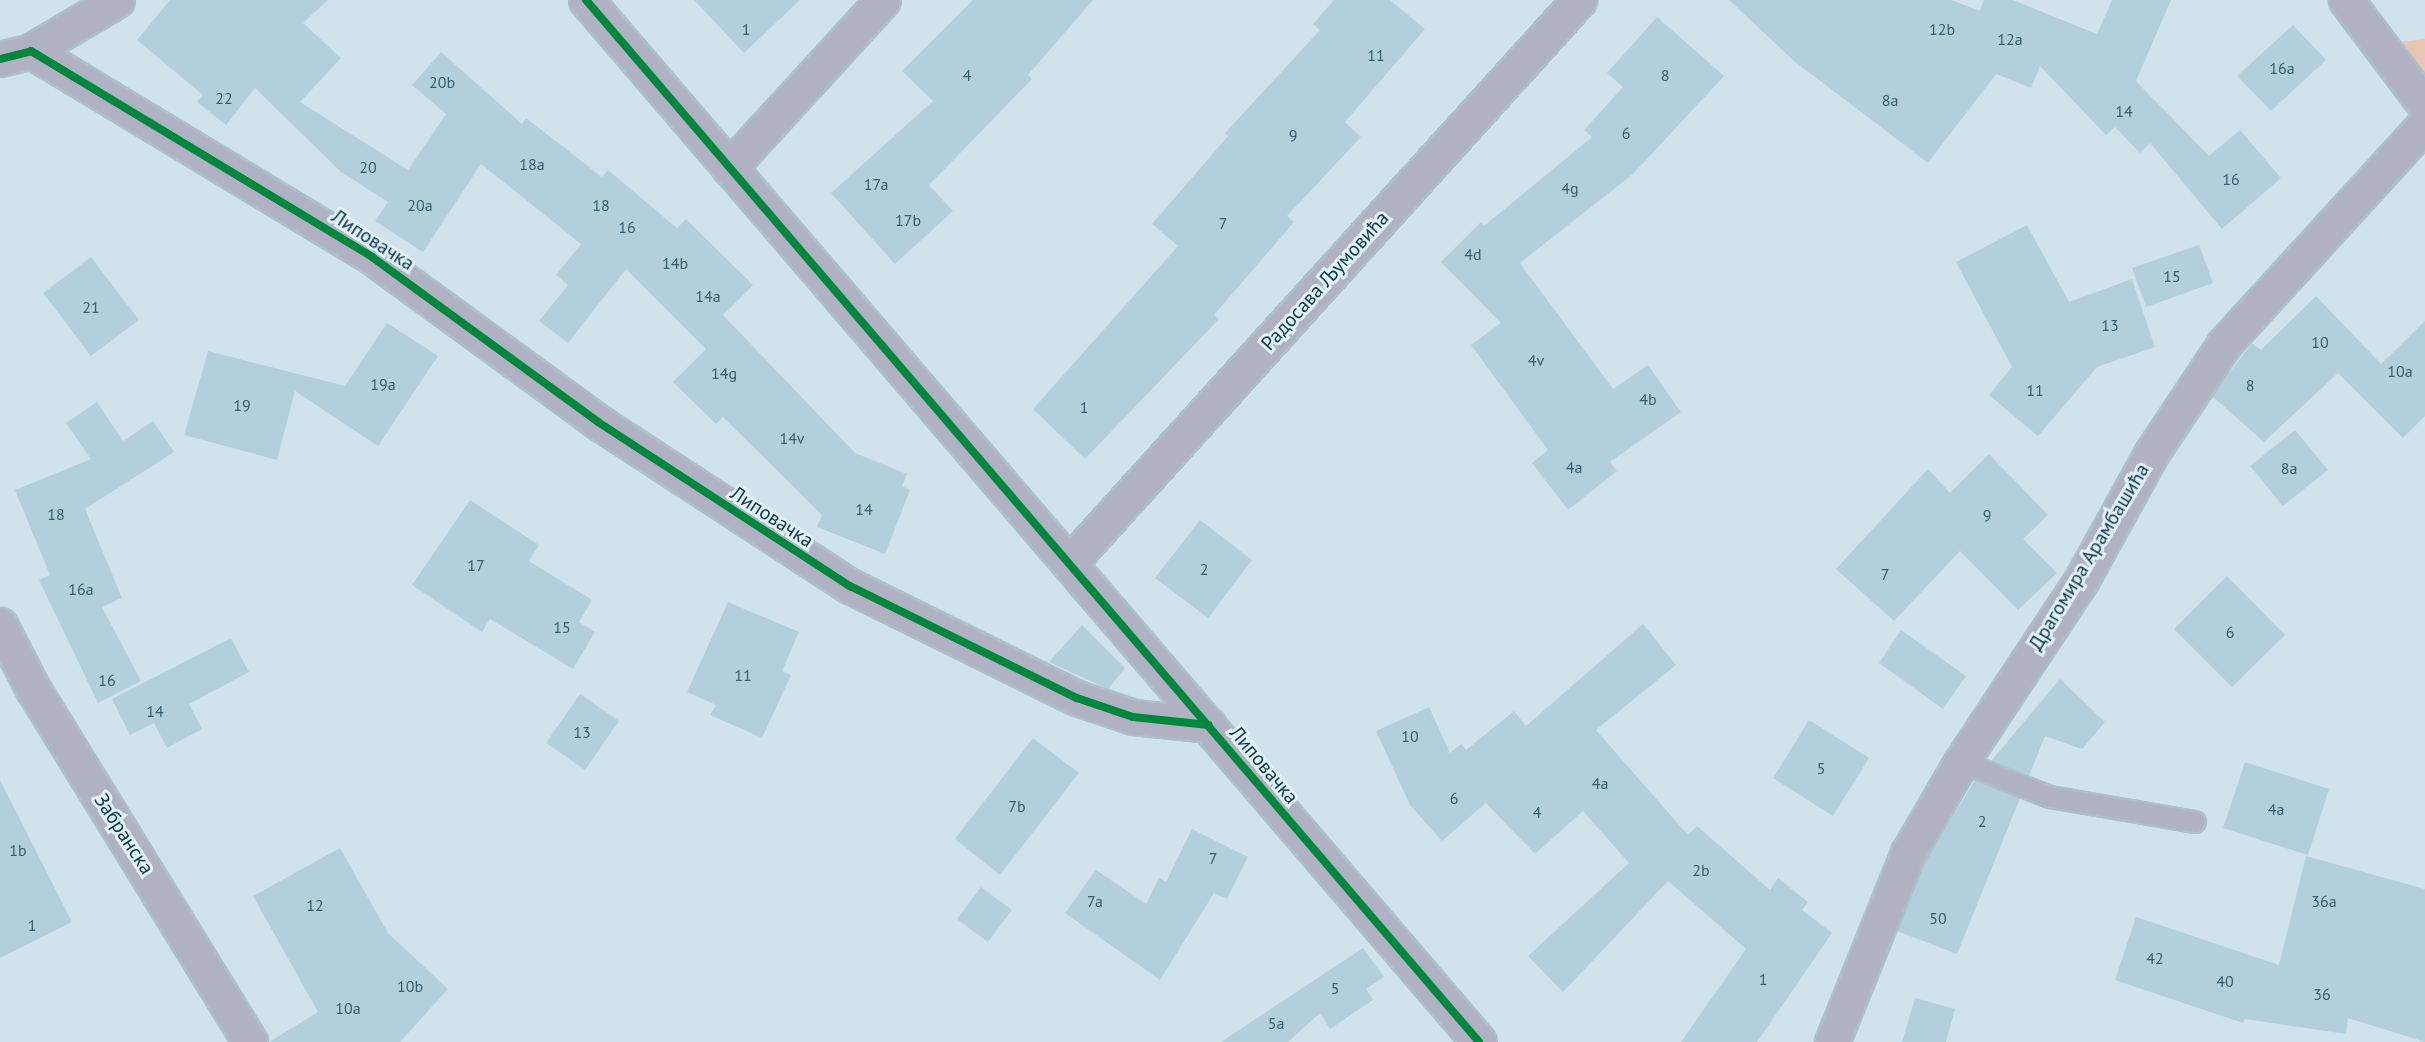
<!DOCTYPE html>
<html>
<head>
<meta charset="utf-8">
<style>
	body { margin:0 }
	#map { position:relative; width:2425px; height:1042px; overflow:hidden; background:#d0e3ed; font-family:"PT Sans",sans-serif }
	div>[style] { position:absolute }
	.green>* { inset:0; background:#e7c6b4 }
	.building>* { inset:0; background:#b4cfdc }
	.roads { filter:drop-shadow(2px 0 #abc0ca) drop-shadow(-2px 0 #abc0ca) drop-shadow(0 2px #abc0ca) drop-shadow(0 -2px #abc0ca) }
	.lane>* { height:20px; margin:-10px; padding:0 10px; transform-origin:10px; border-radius:10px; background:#b0b1c2 }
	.street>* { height:33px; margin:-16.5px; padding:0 16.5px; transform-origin:16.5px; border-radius:16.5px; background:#b0b1c2 }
	.cycleway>* { height:8px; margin:-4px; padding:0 4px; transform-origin:4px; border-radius:4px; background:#00873e }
	span { translate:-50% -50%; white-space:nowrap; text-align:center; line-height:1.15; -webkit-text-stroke:6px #e0f1fa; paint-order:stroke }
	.number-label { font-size:16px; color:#375d6e }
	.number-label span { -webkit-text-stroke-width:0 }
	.street-label { font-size:20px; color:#0d3749 }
</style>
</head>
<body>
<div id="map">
	<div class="green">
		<i style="clip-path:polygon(2425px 39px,2425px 105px,2381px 44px)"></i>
	</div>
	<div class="building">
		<i style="clip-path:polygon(170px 0,328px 0,303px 23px,341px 58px,300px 102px,408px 170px,446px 114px,412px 85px,441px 52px,522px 124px,526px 118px,602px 177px,608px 170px,677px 228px,686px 219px,753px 285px,723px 315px,855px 453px,907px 474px,902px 486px,910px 490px,885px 554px,817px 527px,822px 515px,723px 417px,716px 424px,673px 382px,706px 349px,626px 269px,568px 343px,539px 321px,568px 285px,556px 275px,581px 244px,481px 164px,423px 252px,375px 221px,388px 202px,341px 172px,255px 88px,226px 125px,197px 102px,203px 95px,137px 40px)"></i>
		<i style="clip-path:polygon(694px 0,800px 0,744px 53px)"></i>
		<i style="clip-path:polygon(973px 0,1093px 0,1028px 75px,1032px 79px,929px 185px,953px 211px,895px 264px,831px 193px,933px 101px,902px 71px)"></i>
		<i style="clip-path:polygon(1334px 0,1390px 0,1425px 29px,1345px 122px,1361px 137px,1287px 216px,1294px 222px,1214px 315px,1219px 319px,1085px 459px,1033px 409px,1178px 246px,1152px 224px,1228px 136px,1225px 133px,1320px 30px,1313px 24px)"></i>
		<i style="clip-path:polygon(1729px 0,1951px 0,1980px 11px,1984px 0,2013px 0,2097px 34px,2112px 0,2171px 0,2136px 81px,2209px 156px,2240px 130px,2281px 178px,2222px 229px,2150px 143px,2140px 153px,2115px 127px,2106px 135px,2040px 66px,2031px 88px,1996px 74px,1928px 163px,1794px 61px)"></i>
		<i style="clip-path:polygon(1657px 17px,1724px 76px,1633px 174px,1520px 263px,1613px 389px,1648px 365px,1681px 412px,1610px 462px,1617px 471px,1568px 510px,1532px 463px,1548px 450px,1471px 345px,1501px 323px,1441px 262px,1481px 222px,1484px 226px,1592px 137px,1584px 130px,1623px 87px,1607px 73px)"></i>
		<i style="clip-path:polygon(2293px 25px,2326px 60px,2271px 111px,2237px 76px)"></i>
		<i style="clip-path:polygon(2027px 225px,2069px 302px,2132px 279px,2155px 347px,2097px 367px,2038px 436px,1989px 395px,2012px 367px,1956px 262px)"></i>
		<i style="clip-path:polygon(2199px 245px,2213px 283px,2146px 307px,2132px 268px)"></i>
		<i style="clip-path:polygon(91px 257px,139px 320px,91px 356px,43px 293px)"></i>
		<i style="clip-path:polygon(2316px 296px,2381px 364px,2425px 321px,2425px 416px,2403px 438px,2338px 373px,2264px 442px,2212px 396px,2252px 343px,2261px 350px)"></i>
		<i style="clip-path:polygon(387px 323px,438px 356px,378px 446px,295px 391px,277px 460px,184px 435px,208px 351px,345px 386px)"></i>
		<i style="clip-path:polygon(97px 402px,123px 441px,153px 421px,174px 452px,85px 509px,122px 598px,102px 607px,141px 681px,98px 703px,39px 580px,50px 575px,15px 490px,91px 459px,66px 423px)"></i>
		<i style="clip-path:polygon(2295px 430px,2328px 470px,2283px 506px,2250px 466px)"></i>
		<i style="clip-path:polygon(1989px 454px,2048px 515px,2023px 539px,2057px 573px,2018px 610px,1960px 551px,1894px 621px,1836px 569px,1928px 469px,1950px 493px)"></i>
		<i style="clip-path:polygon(470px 500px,539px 545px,529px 561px,592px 600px,579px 622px,595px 632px,573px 669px,490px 619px,482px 632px,412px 585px)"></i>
		<i style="clip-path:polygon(1200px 520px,1252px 560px,1208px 618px,1155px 578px)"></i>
		<i style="clip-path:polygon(2227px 576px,2285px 635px,2232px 687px,2174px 629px)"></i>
		<i style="clip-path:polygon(728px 602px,799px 632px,782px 671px,791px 675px,762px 738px,710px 715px,716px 705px,687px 692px)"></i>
		<i style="clip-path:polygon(1643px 624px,1676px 665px,1596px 730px,1688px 835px,1697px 826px,1770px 890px,1778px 878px,1808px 902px,1802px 910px,1832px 933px,1757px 1042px,1681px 1042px,1746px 949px,1668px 881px,1563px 992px,1528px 956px,1629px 863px,1583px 811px,1535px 854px,1486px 803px,1442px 841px,1410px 805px,1376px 731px,1429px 707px,1450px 753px,1461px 744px,1466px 750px,1514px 711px,1526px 726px)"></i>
		<i style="clip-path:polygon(1082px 625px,1125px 668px,1108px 689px,1049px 662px)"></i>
		<i style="clip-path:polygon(1901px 630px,1966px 676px,1943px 709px,1879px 663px)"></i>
		<i style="clip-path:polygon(231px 638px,249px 672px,189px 704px,202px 729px,167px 748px,154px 723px,130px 735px,112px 699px)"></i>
		<i style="clip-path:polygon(2060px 679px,2105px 722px,2082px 749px,2045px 736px,2029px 776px,1991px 761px)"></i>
		<i style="clip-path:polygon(580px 694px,619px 721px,585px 770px,546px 743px)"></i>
		<i style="clip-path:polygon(1809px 720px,1869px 758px,1833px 816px,1773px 778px)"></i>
		<i style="clip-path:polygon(1033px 738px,1079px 773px,1000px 875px,955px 839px)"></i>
		<i style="clip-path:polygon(2245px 762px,2329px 789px,2308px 855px,2223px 828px)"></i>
		<i style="clip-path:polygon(0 780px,72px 922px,0 958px)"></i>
		<i style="clip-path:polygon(1975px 780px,2020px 798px,1957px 954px,1897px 931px,1925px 861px)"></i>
		<i style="clip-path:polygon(1192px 829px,1248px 857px,1227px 899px,1214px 893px,1160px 980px,1065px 913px,1096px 870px,1146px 904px,1159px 878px,1166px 882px)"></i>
		<i style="clip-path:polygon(340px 848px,388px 933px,448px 989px,400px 1042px,269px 1042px,318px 1012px,253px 896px)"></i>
		<i style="clip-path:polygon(2306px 856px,2425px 889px,2425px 1042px,2348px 1018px,2346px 1034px,2245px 1019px,2243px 1023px,2115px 980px,2136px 917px,2279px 965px)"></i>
		<i style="clip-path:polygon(981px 887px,1012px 910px,988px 942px,957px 919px)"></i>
		<i style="clip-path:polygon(1363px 948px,1384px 977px,1366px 989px,1373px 1000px,1330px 1029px,1320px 1013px,1288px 1042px,1221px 1042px)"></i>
		<i style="clip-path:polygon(1915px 998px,1955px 1009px,1946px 1042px,1902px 1042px)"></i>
	</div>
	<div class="roads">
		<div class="lane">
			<i style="left:1961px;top:762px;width:96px;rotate:21.5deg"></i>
			<i style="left:2050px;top:797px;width:147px;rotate:9.8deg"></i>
		</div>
		<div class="street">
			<i style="left:586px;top:0;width:1372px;rotate:49.4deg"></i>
			<i style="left:2346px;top:0;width:131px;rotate:53deg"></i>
			<i style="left:31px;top:51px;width:100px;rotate:-30.7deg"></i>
			<i style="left:0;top:59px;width:32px;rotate:-14deg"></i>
			<i style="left:31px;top:51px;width:398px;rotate:31.1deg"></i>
			<i style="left:372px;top:257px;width:280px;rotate:36.1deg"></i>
			<i style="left:598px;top:422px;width:301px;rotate:33.1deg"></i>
			<i style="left:850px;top:586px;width:253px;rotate:26.3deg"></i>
			<i style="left:1077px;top:698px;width:59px;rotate:18.7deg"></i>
			<i style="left:1133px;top:717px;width:76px;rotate:6deg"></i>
			<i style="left:729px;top:168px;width:228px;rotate:-47.5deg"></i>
			<i style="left:1071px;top:561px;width:757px;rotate:-47.84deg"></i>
			<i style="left:0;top:625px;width:72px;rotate:62.7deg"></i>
			<i style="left:33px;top:689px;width:414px;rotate:58.4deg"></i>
			<i style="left:1832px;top:1042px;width:204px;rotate:-68.1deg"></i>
			<i style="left:1908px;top:853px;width:105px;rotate:-59.8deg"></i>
			<i style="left:1961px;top:762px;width:219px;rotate:-56.5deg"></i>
			<i style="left:2082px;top:579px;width:143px;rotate:-61.1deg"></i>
			<i style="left:2151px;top:454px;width:132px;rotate:-56.4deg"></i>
			<i style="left:2224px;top:344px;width:298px;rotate:-47.6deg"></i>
		</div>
	</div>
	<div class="cycleway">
		<i style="left:586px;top:0;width:1372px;rotate:49.4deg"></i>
		<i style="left:0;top:59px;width:32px;rotate:-14deg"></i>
		<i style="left:31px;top:51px;width:398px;rotate:31.1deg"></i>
		<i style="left:372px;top:257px;width:280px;rotate:36.1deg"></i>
		<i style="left:598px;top:422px;width:301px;rotate:33.1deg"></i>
		<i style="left:850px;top:586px;width:253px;rotate:26.3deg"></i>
		<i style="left:1077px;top:698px;width:59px;rotate:18.7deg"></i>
		<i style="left:1133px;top:717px;width:76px;rotate:6deg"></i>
	</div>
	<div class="number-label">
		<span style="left:746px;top:29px">1</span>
		<span style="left:1942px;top:29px">12b</span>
		<span style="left:2010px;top:39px">12a</span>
		<span style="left:1376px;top:55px">11</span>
		<span style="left:2282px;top:68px">16a</span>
		<span style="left:967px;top:75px">4</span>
		<span style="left:1665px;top:75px">8</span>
		<span style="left:442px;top:82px">20b</span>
		<span style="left:224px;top:98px">22</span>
		<span style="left:1890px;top:100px">8a</span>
		<span style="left:2124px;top:111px">14</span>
		<span style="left:1626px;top:133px">6</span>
		<span style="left:1293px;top:135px">9</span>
		<span style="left:532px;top:164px">18a</span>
		<span style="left:368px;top:167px">20</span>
		<span style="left:2231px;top:179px">16</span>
		<span style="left:876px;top:184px">17a</span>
		<span style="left:1570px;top:188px">4g</span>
		<span style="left:420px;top:205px">20a</span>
		<span style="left:601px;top:205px">18</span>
		<span style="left:908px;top:220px">17b</span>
		<span style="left:1223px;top:223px">7</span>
		<span style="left:627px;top:227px">16</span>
		<span style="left:1473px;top:254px">4d</span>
		<span style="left:675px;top:263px">14b</span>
		<span style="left:2172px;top:276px">15</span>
		<span style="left:708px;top:296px">14a</span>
		<span style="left:91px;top:307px">21</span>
		<span style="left:2110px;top:325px">13</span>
		<span style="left:2320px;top:342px">10</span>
		<span style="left:1536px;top:360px">4v</span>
		<span style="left:2400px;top:371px">10a</span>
		<span style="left:724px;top:373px">14g</span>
		<span style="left:383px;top:384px">19a</span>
		<span style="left:2250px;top:385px">8</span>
		<span style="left:2035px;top:390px">11</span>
		<span style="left:1648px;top:399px">4b</span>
		<span style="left:242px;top:405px">19</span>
		<span style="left:1084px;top:407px">1</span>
		<span style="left:792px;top:438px">14v</span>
		<span style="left:1574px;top:467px">4a</span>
		<span style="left:2289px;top:468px">8a</span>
		<span style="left:864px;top:509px">14</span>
		<span style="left:56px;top:514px">18</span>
		<span style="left:1987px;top:515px">9</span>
		<span style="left:476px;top:565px">17</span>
		<span style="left:1204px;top:569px">2</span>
		<span style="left:1885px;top:574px">7</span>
		<span style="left:81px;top:589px">16a</span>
		<span style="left:562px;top:627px">15</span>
		<span style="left:2230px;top:632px">6</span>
		<span style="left:743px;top:675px">11</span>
		<span style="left:107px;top:680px">16</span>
		<span style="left:155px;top:711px">14</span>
		<span style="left:582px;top:732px">13</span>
		<span style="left:1410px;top:736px">10</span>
		<span style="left:1821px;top:768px">5</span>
		<span style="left:1600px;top:783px">4a</span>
		<span style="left:1454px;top:798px">6</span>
		<span style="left:1017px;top:806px">7b</span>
		<span style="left:2276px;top:809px">4a</span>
		<span style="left:1537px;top:812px">4</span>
		<span style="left:1982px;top:821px">2</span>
		<span style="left:18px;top:850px">1b</span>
		<span style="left:1213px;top:858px">7</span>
		<span style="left:1701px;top:870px">2b</span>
		<span style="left:1095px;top:901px">7a</span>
		<span style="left:2324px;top:901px">36a</span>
		<span style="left:315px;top:905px">12</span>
		<span style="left:1938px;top:918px">50</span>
		<span style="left:32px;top:925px">1</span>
		<span style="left:2155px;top:958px">42</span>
		<span style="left:1763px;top:979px">1</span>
		<span style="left:2225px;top:981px">40</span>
		<span style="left:410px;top:986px">10b</span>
		<span style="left:1335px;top:988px">5</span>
		<span style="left:2322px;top:994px">36</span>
		<span style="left:348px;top:1008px">10a</span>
		<span style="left:1276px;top:1023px">5a</span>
	</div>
	<div class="street-label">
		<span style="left:373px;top:240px;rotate:33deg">Липовачка</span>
		<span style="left:1325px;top:281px;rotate:-48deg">Радосава Љумовића</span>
		<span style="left:772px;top:517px;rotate:33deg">Липовачка</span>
		<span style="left:2089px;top:557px;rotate:-59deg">Драгомира Арамбашића</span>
		<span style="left:1264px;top:765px;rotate:50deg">Липовачка</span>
		<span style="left:124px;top:834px;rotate:57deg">Забранска</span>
	</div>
</div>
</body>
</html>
